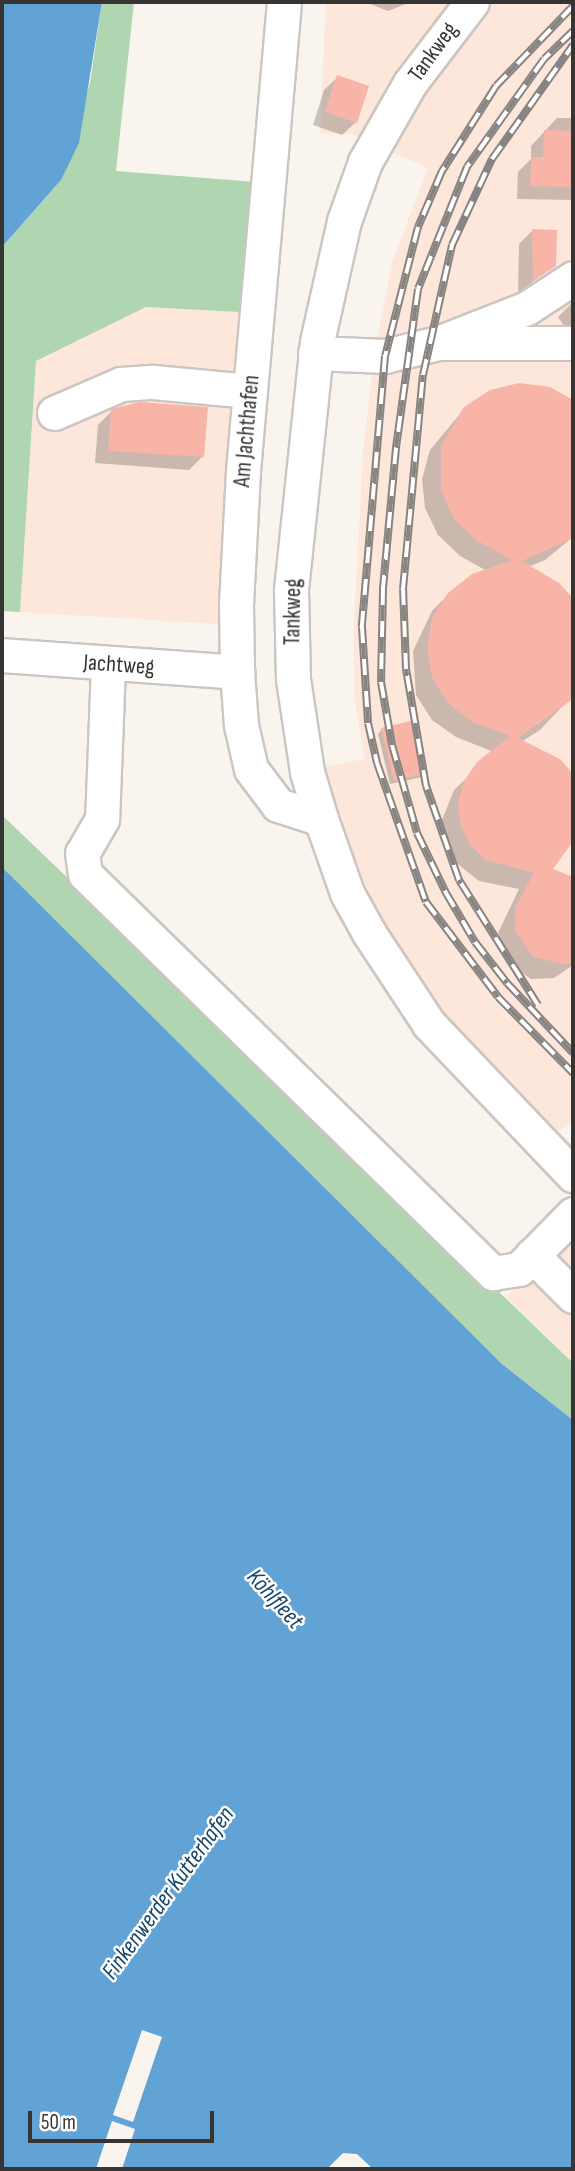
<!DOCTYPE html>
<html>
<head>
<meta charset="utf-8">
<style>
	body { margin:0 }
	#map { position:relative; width:575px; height:2171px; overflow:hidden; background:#faf4ef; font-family:"Sofia Sans Condensed",sans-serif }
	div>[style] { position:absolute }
	.commercial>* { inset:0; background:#fde6da }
	.green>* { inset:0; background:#afd6b1 }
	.water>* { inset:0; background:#62a3d5 }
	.pier>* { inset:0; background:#faf4ef }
	.shadow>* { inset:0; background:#0003 }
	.building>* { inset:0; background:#f7b4a7 }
	.roads { filter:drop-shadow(2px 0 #cbc6c1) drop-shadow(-2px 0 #cbc6c1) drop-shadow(0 2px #cbc6c1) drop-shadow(0 -2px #cbc6c1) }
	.minor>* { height:33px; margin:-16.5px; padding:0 16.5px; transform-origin:16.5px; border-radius:16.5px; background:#fff }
	.rail>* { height:8px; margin-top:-4px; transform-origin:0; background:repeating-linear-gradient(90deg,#fff 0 16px,#888481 0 32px); box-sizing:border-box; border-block:2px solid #888481 }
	span { translate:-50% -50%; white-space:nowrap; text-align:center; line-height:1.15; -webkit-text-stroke:5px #fff; paint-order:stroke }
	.street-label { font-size:23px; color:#373533 }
	.water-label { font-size:24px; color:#164769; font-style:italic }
	.frame { position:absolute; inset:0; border:4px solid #373533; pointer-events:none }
	.scale { position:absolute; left:28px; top:2111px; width:186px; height:32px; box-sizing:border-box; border:4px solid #373533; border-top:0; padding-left:9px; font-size:21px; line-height:24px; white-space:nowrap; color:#373533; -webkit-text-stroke:5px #fff; paint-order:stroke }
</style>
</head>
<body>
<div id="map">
	<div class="commercial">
		<i style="clip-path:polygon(326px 2px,573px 2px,573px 1121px,557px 1132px,450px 1022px,388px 933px,349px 848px,321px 767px,365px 759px,354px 699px,354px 624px,363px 453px,374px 355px,392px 263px,428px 168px,352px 134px,320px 133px)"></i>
		<i style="clip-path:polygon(146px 307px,239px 312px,218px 624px,20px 612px,36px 361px)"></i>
		<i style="clip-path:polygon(573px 1222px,573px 1363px,507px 1297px)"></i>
	</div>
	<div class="green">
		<i style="clip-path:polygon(102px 2px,134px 2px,116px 171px,256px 182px,239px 312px,146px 307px,36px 361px,20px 612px,2px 611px,2px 247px,61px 180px,90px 83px)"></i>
		<i style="clip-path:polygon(2px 815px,573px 1363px,573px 1420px,502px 1364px,2px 867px)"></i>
	</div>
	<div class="water">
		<i style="clip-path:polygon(2px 2px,102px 2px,79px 143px,61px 180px,2px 247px)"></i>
		<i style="clip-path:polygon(2px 867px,502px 1364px,573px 1420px,573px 2169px,373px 2169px,357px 2154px,343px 2153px,327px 2169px,2px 2169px)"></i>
	</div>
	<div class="pier">
		<i style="clip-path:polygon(142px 2030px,162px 2037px,133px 2122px,113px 2115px)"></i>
		<i style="clip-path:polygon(112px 2121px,135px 2129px,122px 2169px,96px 2169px)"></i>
	</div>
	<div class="shadow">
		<i style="clip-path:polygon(365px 2px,411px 2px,388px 11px)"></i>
		<i style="clip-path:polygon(338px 77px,356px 122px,342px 135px,313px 125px,324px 90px)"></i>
		<i style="clip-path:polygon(557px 118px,573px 118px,573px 200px,517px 199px,518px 172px,531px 159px,531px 146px)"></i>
		<i style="clip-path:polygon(532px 231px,554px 265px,518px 293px,519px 244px)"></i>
		<i style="clip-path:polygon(573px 302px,573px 337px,572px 337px,558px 317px)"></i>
		<i style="clip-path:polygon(563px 395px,573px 403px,573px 537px,545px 560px,528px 567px,568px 594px,573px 604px,573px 695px,540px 730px,521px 742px,559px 760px,573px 780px,573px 836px,551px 870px,573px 880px,573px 965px,554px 978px,531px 979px,506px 962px,498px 933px,519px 889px,479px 881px,454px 861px,444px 841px,442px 820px,454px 790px,494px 752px,456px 737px,432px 720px,416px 695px,413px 651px,432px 611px,449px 594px,487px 571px,460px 556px,438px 535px,425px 508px,422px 479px,430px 450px,465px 408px)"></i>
		<i style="clip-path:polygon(112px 411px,203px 456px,189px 470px,95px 463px,98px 425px)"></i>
		<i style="clip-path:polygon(382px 729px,426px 772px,422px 777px,390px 784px,378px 734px)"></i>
	</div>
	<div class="building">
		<i style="clip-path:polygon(337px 75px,369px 86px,357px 123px,325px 112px)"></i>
		<i style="clip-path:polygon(544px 130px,573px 131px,573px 187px,530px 186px,531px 157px,543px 157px)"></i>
		<i style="clip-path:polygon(532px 229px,557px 230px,556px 266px,533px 281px)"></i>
		<i style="clip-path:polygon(519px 383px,550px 387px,573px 400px,573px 538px,522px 561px,559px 583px,573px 598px,573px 699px,518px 738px,560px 759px,573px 774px,573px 841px,553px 869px,573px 877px,573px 962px,564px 964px,533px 957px,515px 931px,515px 907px,534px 873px,486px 860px,470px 845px,460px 824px,458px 802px,464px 781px,477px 762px,510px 736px,472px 722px,448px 703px,432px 678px,427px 648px,432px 618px,448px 593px,472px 574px,512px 560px,476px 540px,454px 519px,441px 491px,441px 446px,464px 407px,490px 390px)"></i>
		<i style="clip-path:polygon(140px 402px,208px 407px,204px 457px,108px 451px,111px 409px)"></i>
		<i style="clip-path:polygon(415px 720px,428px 773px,394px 781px,381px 728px)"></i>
	</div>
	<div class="roads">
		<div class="minor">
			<i style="left:284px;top:2px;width:471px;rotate:95deg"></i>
			<i style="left:243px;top:471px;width:134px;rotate:93deg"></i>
			<i style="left:236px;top:605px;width:67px;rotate:89.1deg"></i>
			<i style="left:237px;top:672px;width:53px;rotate:85.7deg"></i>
			<i style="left:241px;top:725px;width:45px;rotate:77.2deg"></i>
			<i style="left:251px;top:769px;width:45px;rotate:53.1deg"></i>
			<i style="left:278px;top:805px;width:45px;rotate:18deg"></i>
			<i style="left:472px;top:2px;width:102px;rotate:127.4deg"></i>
			<i style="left:410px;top:83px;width:91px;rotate:119.7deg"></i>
			<i style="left:365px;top:162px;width:63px;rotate:109.6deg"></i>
			<i style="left:344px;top:221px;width:124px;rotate:102.6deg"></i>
			<i style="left:317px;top:342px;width:250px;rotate:96deg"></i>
			<i style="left:291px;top:591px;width:88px;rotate:88.7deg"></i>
			<i style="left:293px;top:679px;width:94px;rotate:81.4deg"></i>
			<i style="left:307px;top:772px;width:49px;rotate:73.4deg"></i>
			<i style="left:321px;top:819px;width:78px;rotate:70.6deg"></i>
			<i style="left:347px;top:893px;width:46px;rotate:61.2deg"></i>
			<i style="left:369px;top:933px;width:109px;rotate:56.6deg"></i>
			<i style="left:429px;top:1024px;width:209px;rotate:46.4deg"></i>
			<i style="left:573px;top:278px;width:55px;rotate:146.9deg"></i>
			<i style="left:527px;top:308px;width:96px;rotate:158.5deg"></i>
			<i style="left:438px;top:343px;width:135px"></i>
			<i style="left:315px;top:353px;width:70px;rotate:2.5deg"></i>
			<i style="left:385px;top:356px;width:55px;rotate:-13.8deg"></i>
			<i style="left:54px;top:413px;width:73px;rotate:-23.4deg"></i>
			<i style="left:121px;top:384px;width:32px;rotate:-4deg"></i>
			<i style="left:153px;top:382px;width:97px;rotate:5.3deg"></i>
			<i style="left:2px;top:655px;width:236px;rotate:4.1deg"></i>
			<i style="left:108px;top:666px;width:153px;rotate:92.2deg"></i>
			<i style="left:102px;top:819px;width:39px;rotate:120deg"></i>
			<i style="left:82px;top:853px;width:21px;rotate:82deg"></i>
			<i style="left:85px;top:874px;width:571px;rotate:44.36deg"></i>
			<i style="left:493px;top:1273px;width:26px;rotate:-9deg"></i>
			<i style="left:519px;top:1269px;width:77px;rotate:-45.5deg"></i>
			<i style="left:532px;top:1255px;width:58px;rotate:45deg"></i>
		</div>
	</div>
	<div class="rail">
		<i style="left:573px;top:6px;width:111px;rotate:133.9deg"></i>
		<i style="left:496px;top:86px;width:101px;rotate:122.4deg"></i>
		<i style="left:442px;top:171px;width:61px;rotate:113.2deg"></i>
		<i style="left:418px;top:227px;width:133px;rotate:104.3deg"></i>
		<i style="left:385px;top:356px;width:272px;rotate:94.9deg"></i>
		<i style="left:362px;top:627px;width:96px;rotate:86.4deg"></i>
		<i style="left:368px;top:723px;width:41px;rotate:77.3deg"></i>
		<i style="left:377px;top:763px;width:147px;rotate:70.6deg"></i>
		<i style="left:426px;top:902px;width:119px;rotate:52.8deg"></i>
		<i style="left:498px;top:997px;width:107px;rotate:45.4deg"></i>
		<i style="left:573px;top:31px;width:40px;rotate:136deg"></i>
		<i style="left:544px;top:59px;width:133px;rotate:125.5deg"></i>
		<i style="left:467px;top:167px;width:131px;rotate:111.9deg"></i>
		<i style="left:418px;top:289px;width:161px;rotate:97.9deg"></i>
		<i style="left:396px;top:448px;width:142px;rotate:95.3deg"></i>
		<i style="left:383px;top:589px;width:93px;rotate:91.2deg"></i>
		<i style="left:381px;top:682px;width:64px;rotate:80.1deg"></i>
		<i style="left:392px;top:745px;width:91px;rotate:74.1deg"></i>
		<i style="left:417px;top:833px;width:67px;rotate:64.2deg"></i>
		<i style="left:446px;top:893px;width:57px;rotate:59.4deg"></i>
		<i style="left:475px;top:942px;width:52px;rotate:52deg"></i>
		<i style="left:507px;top:983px;width:96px;rotate:46.7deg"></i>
		<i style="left:538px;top:1005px;width:148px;rotate:-122.3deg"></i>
		<i style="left:459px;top:880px;width:100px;rotate:-109.3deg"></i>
		<i style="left:426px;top:786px;width:119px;rotate:-99.7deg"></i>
		<i style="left:406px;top:669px;width:80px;rotate:-92.1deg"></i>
		<i style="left:403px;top:589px;width:215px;rotate:-84.7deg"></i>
		<i style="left:423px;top:375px;width:133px;rotate:-77.4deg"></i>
		<i style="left:452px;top:245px;width:95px;rotate:-65.1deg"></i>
		<i style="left:492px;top:159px;width:140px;rotate:-54.6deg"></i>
	</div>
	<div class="street-label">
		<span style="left:433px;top:52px;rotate:-54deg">Tankweg</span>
		<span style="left:247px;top:431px;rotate:-85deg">Am Jachthafen</span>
		<span style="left:293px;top:612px;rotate:-89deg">Tankweg</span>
		<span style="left:119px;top:665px;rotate:4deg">Jachtweg</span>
	</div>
	<div class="water-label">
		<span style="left:275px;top:1599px;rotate:48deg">Köhlfleet</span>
		<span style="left:168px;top:1893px;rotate:-54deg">Finkenwerder Kutterhafen</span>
	</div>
	<div class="frame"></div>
	<div class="scale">50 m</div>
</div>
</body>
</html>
